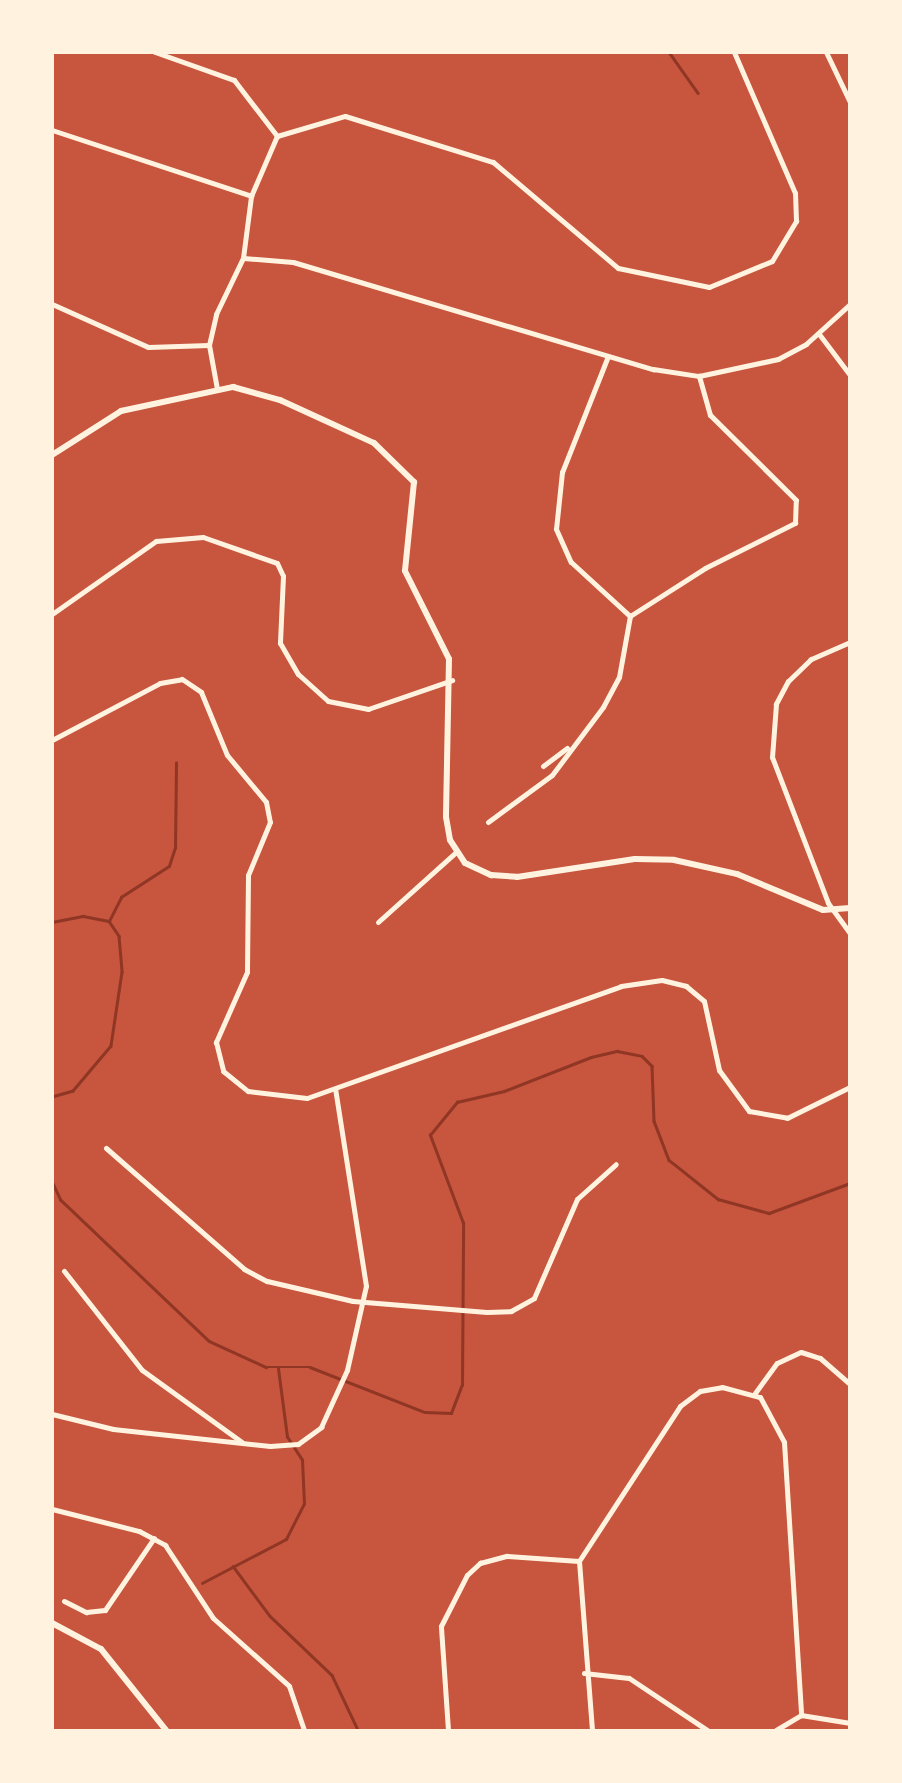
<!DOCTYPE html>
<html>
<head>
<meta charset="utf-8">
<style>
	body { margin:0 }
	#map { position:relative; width:902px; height:1783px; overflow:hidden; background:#c8553d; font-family:Helvetica,sans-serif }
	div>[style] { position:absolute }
	.stream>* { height:2.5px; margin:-1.25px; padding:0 1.25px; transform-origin:1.25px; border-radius:1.25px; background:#8f3625 }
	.minor>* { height:5px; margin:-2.5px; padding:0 2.5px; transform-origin:2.5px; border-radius:2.5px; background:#fff3e0 }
	.tertiary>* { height:6px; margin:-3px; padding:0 3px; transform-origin:3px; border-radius:3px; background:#fff3e0 }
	span { translate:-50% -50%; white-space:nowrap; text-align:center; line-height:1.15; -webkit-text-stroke:7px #fff3e0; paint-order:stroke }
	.frame { position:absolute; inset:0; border:54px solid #fff3e0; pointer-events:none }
</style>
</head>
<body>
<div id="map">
	<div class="stream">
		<i style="left:669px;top:52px;width:50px;rotate:54.7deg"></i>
		<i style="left:109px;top:921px;width:27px;rotate:-63deg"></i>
		<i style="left:121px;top:897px;width:57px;rotate:-32.9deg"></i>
		<i style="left:169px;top:866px;width:19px;rotate:-72deg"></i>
		<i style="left:175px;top:848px;width:85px;rotate:-89.3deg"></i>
		<i style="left:52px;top:922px;width:32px;rotate:-11deg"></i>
		<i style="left:83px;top:916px;width:26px;rotate:11deg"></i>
		<i style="left:109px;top:921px;width:18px;rotate:56deg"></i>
		<i style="left:119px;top:936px;width:36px;rotate:85deg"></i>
		<i style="left:122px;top:972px;width:75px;rotate:98.5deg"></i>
		<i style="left:111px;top:1046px;width:59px;rotate:130.2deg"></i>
		<i style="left:73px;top:1091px;width:22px;rotate:164deg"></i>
		<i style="left:52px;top:1181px;width:21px;rotate:65deg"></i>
		<i style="left:61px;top:1200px;width:204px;rotate:43.6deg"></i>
		<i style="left:209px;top:1341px;width:63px;rotate:24.5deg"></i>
		<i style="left:266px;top:1367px;width:44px"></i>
		<i style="left:310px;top:1367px;width:123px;rotate:21.4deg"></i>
		<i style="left:425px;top:1412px;width:26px;rotate:2deg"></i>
		<i style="left:451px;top:1413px;width:30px;rotate:-69deg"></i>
		<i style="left:462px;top:1385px;width:162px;rotate:-89.6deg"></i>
		<i style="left:463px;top:1223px;width:94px;rotate:-110.6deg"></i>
		<i style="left:430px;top:1135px;width:43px;rotate:-50.7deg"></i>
		<i style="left:457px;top:1102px;width:48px;rotate:-13.2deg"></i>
		<i style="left:504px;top:1091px;width:93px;rotate:-21.3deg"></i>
		<i style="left:591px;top:1057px;width:27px;rotate:-13deg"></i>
		<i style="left:617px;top:1051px;width:25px;rotate:11deg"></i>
		<i style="left:642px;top:1056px;width:14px;rotate:45deg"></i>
		<i style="left:652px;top:1066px;width:55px;rotate:87.9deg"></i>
		<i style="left:654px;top:1121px;width:42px;rotate:69deg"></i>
		<i style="left:669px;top:1160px;width:63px;rotate:38.5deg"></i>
		<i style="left:718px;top:1199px;width:53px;rotate:15.4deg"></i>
		<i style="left:769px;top:1213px;width:86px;rotate:-20.3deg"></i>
		<i style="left:233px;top:1566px;width:62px;rotate:53.5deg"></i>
		<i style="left:270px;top:1616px;width:86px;rotate:43.6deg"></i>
		<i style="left:332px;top:1675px;width:61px;rotate:64.7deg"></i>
		<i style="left:202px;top:1583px;width:95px;rotate:-27.6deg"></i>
		<i style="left:286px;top:1539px;width:39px;rotate:-63deg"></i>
		<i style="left:304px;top:1504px;width:44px;rotate:-92.6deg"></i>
		<i style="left:302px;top:1460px;width:27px;rotate:-123deg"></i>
		<i style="left:287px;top:1437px;width:69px;rotate:-97.5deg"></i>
	</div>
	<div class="minor">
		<i style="left:155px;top:52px;width:84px;rotate:19.5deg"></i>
		<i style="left:234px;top:80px;width:71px;rotate:52.5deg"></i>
		<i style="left:826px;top:52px;width:55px;rotate:64.4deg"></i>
		<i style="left:52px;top:130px;width:210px;rotate:18.3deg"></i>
		<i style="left:277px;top:136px;width:71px;rotate:-16.4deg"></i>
		<i style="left:345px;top:116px;width:155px;rotate:17.3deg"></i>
		<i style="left:493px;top:162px;width:164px;rotate:40.3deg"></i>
		<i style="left:618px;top:268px;width:93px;rotate:11.8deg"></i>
		<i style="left:709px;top:287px;width:68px;rotate:-22.4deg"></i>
		<i style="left:772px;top:261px;width:47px;rotate:-59deg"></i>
		<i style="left:796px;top:221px;width:28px;rotate:-92deg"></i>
		<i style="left:795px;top:193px;width:154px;rotate:-113.4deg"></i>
		<i style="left:243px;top:258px;width:50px;rotate:4.6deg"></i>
		<i style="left:293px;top:262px;width:376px;rotate:16.6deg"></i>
		<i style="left:653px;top:369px;width:47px;rotate:8.7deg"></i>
		<i style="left:699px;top:376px;width:81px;rotate:-12.1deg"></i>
		<i style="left:778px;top:359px;width:32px;rotate:-28deg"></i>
		<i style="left:806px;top:344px;width:59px;rotate:-42.3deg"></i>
		<i style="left:52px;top:304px;width:105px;rotate:24.1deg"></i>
		<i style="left:148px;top:347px;width:61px;rotate:-1.9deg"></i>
		<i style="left:819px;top:334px;width:51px;rotate:52.9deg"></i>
		<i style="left:608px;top:356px;width:125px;rotate:111.6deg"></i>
		<i style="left:562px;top:472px;width:57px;rotate:96deg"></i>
		<i style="left:556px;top:529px;width:36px;rotate:66deg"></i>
		<i style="left:571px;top:562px;width:80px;rotate:42.5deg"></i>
		<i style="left:217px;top:389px;width:45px;rotate:-100.3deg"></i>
		<i style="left:209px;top:345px;width:32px;rotate:-77deg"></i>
		<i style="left:216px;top:314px;width:62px;rotate:-64.3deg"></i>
		<i style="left:243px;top:258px;width:63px;rotate:-82.6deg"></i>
		<i style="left:251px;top:196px;width:65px;rotate:-66.6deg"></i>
		<i style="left:52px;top:614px;width:127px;rotate:-35.1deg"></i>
		<i style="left:156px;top:541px;width:47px;rotate:-4.9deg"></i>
		<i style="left:203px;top:537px;width:78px;rotate:19.4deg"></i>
		<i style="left:277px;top:563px;width:14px;rotate:65deg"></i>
		<i style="left:283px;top:576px;width:67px;rotate:92.6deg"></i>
		<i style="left:280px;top:643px;width:36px;rotate:60deg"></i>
		<i style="left:298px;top:674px;width:40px;rotate:42deg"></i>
		<i style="left:328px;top:701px;width:41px;rotate:11.3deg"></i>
		<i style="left:368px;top:709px;width:89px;rotate:-19deg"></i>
		<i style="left:850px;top:642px;width:43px;rotate:156.4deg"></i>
		<i style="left:811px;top:659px;width:32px;rotate:136deg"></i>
		<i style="left:788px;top:681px;width:26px;rotate:118deg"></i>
		<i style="left:776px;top:704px;width:53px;rotate:94.3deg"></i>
		<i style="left:772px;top:757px;width:156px;rotate:69deg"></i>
		<i style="left:828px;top:903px;width:37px;rotate:54deg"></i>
		<i style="left:52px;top:740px;width:122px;rotate:-27.8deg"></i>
		<i style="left:160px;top:683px;width:22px;rotate:-10deg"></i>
		<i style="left:182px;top:679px;width:23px;rotate:34deg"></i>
		<i style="left:201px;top:692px;width:68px;rotate:67.6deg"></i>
		<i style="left:227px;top:755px;width:61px;rotate:50.3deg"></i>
		<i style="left:266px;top:802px;width:20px;rotate:79deg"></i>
		<i style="left:270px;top:822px;width:57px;rotate:112.5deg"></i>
		<i style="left:248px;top:875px;width:97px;rotate:90.6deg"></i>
		<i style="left:247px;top:972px;width:77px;rotate:113.9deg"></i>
		<i style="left:216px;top:1042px;width:30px;rotate:76deg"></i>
		<i style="left:223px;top:1071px;width:32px;rotate:39deg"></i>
		<i style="left:248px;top:1091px;width:59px;rotate:6.8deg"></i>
		<i style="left:307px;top:1098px;width:333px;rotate:-19.6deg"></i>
		<i style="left:621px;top:986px;width:41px;rotate:-8.3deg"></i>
		<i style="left:662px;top:980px;width:25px;rotate:14deg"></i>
		<i style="left:686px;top:986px;width:23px;rotate:40deg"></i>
		<i style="left:704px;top:1001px;width:71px;rotate:77.7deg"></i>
		<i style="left:719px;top:1070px;width:51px;rotate:53.8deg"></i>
		<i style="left:749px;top:1111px;width:39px;rotate:10deg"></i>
		<i style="left:787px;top:1118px;width:70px;rotate:-26.2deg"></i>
		<i style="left:543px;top:766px;width:30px;rotate:-37deg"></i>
		<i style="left:488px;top:822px;width:79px;rotate:-36.3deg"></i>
		<i style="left:552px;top:775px;width:85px;rotate:-53.1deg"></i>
		<i style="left:603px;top:707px;width:34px;rotate:-62deg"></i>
		<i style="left:619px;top:677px;width:62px;rotate:-79.8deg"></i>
		<i style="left:630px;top:616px;width:89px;rotate:-32.6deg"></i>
		<i style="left:705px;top:568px;width:101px;rotate:-26.6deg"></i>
		<i style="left:795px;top:523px;width:23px;rotate:-88deg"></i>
		<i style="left:796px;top:500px;width:121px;rotate:-135.3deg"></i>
		<i style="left:710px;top:415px;width:41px;rotate:-105.8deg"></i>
		<i style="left:378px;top:922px;width:105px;rotate:-41.9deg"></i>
		<i style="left:106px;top:1148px;width:184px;rotate:41.2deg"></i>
		<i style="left:244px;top:1269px;width:26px;rotate:28deg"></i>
		<i style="left:267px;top:1281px;width:88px;rotate:13.1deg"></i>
		<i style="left:353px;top:1301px;width:134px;rotate:4.7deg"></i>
		<i style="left:487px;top:1312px;width:24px;rotate:-2deg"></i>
		<i style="left:511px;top:1311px;width:26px;rotate:-29deg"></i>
		<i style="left:534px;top:1298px;width:108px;rotate:-66.5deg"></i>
		<i style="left:577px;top:1199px;width:52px;rotate:-41.9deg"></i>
		<i style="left:64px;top:1271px;width:126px;rotate:51.8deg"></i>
		<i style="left:142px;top:1370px;width:123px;rotate:35.8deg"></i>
		<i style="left:755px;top:1393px;width:37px;rotate:-54deg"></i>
		<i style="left:777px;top:1363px;width:26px;rotate:-25deg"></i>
		<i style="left:801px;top:1352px;width:20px;rotate:18deg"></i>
		<i style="left:820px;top:1358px;width:40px;rotate:41deg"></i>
		<i style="left:52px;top:1414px;width:63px;rotate:13.8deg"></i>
		<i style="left:113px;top:1429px;width:158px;rotate:6.2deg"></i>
		<i style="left:270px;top:1446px;width:28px;rotate:-4deg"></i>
		<i style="left:298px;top:1444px;width:29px;rotate:-36deg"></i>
		<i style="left:321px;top:1427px;width:63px;rotate:-65.5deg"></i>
		<i style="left:347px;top:1370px;width:86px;rotate:-77.3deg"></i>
		<i style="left:366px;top:1286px;width:199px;rotate:-98.9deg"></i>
		<i style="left:52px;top:1509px;width:90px;rotate:14.2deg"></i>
		<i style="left:139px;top:1531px;width:30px;rotate:28deg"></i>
		<i style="left:165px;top:1545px;width:87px;rotate:56.7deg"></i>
		<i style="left:213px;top:1618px;width:102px;rotate:41.8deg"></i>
		<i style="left:289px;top:1686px;width:46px;rotate:71.2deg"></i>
		<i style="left:64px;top:1601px;width:25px;rotate:27deg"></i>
		<i style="left:86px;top:1612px;width:19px;rotate:-6deg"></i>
		<i style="left:105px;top:1610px;width:87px;rotate:-55.8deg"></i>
		<i style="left:584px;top:1673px;width:45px;rotate:6.3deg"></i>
		<i style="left:629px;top:1678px;width:94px;rotate:33.7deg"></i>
		<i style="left:448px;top:1730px;width:104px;rotate:-93.9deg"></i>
		<i style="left:441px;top:1626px;width:57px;rotate:-63deg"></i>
		<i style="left:467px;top:1575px;width:18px;rotate:-43deg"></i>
		<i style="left:480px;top:1563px;width:28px;rotate:-15deg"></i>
		<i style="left:507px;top:1556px;width:72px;rotate:4deg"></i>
		<i style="left:592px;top:1730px;width:169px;rotate:-94.4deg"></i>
		<i style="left:579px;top:1561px;width:185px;rotate:-56.9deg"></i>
		<i style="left:680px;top:1406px;width:25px;rotate:-37deg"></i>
		<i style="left:700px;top:1391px;width:22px;rotate:-10deg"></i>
		<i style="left:722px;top:1387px;width:39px;rotate:15deg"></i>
		<i style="left:760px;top:1397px;width:51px;rotate:61.9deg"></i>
		<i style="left:784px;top:1442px;width:274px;rotate:86.4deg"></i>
		<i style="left:776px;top:1730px;width:29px;rotate:-31deg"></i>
		<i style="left:801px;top:1715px;width:50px;rotate:9.3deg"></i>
	</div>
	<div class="tertiary">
		<i style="left:52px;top:455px;width:82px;rotate:-32.5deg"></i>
		<i style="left:121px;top:411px;width:115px;rotate:-12.1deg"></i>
		<i style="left:233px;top:387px;width:49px;rotate:15.5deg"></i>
		<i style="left:280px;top:400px;width:103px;rotate:24.6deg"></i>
		<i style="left:374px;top:443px;width:56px;rotate:44.3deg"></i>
		<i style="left:414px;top:482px;width:89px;rotate:95.8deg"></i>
		<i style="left:405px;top:571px;width:98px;rotate:63.4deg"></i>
		<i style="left:449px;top:659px;width:158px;rotate:91.1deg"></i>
		<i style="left:446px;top:817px;width:23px;rotate:80deg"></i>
		<i style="left:450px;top:840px;width:27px;rotate:57deg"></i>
		<i style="left:465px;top:863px;width:29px;rotate:25deg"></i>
		<i style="left:491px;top:875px;width:26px;rotate:4deg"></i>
		<i style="left:517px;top:877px;width:119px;rotate:-8.7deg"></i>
		<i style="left:635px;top:859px;width:39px;rotate:1deg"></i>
		<i style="left:674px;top:860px;width:65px;rotate:12.5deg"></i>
		<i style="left:737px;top:874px;width:93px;rotate:22.7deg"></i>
		<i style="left:823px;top:910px;width:27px;rotate:-4deg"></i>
		<i style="left:52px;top:1623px;width:55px;rotate:28deg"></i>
		<i style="left:101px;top:1649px;width:104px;rotate:51.3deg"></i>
	</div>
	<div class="frame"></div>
</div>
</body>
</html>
